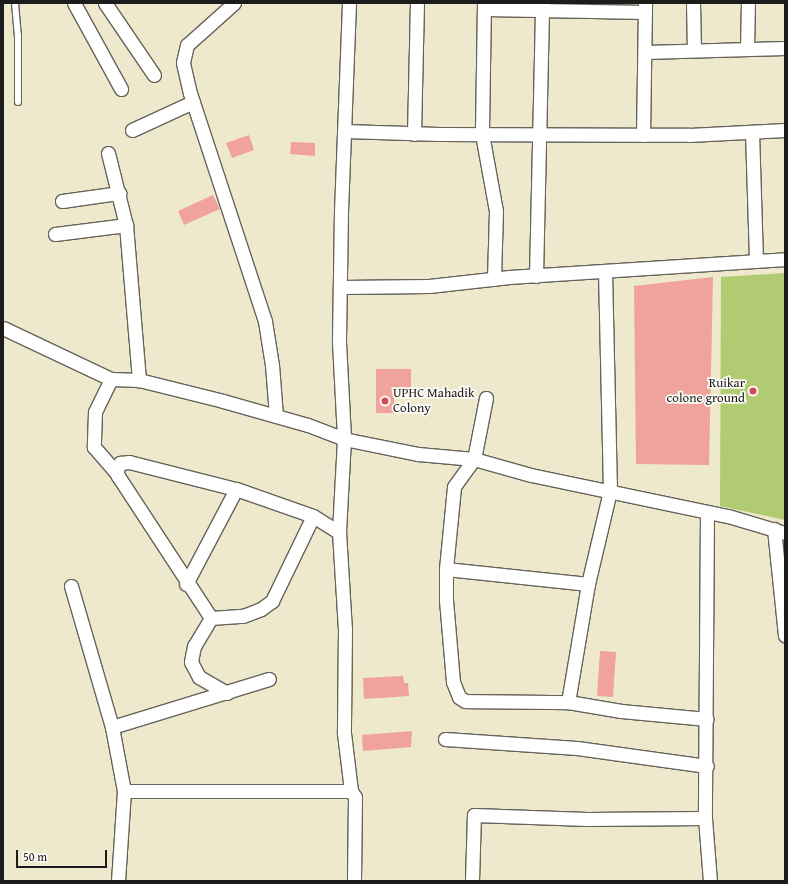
<!DOCTYPE html>
<html>
<head>
<meta charset="utf-8">
<style>
	body { margin:0 }
	#map { position:relative; width:788px; height:884px; overflow:hidden; background:#eee8cd; font-family:"Gentium Book Plus",serif }
	div>[style] { position:absolute }
	.green>* { inset:0; background:#b0cb71 }
	.building>* { inset:0; background:#f0a29c }
	.roads { filter:drop-shadow(1px 0 #66635a) drop-shadow(-1px 0 #66635a) drop-shadow(0 1px #66635a) drop-shadow(0 -1px #66635a) }
	.lane>* { height:6px; margin:-3px; padding:0 3px; transform-origin:3px; border-radius:3px; background:#fff }
	.street>* { height:13px; margin:-6.5px; padding:0 6.5px; transform-origin:6.5px; border-radius:6.5px; background:#fff }
	.dots>* { width:11px; height:11px; translate:-50% -50%; box-sizing:border-box; border:2px solid #fdfcf7; border-radius:50% }
	span { translate:-50% -50%; white-space:nowrap; text-align:center; line-height:1.15; -webkit-text-stroke:3.5px #fdfcf7; paint-order:stroke }
	.poi-label { font-size:13px; color:#1c1c1c }
	.right { translate:-100% -50%; text-align:right }
	.left { translate:0 -50%; text-align:left }
	.frame { position:absolute; inset:0; border:4px solid #1c1c1c; pointer-events:none }
	.scale { position:absolute; left:16px; top:850px; width:91px; height:18px; box-sizing:border-box; border:2px solid #1c1c1c; border-top:0; padding-left:5px; font-size:12px; line-height:14px; white-space:nowrap; color:#1c1c1c; -webkit-text-stroke:3px #fdfcf7; paint-order:stroke }
</style>
</head>
<body>
<div id="map">
	<div class="green">
		<i style="clip-path:polygon(785px 273px,785px 520px,720px 506px,721px 277px)"></i>
	</div>
	<div class="building">
		<i style="clip-path:polygon(249px 135px,254px 150px,232px 158px,226px 143px)"></i>
		<i style="clip-path:polygon(291px 142px,315px 143px,315px 156px,290px 154px)"></i>
		<i style="clip-path:polygon(213px 195px,220px 209px,184px 225px,178px 211px)"></i>
		<i style="clip-path:polygon(713px 277px,709px 465px,636px 464px,634px 286px)"></i>
		<i style="clip-path:polygon(376px 369px,411px 369px,411px 388px,394px 388px,394px 413px,376px 413px)"></i>
		<i style="clip-path:polygon(600px 651px,616px 652px,613px 697px,597px 696px)"></i>
		<i style="clip-path:polygon(403px 676px,404px 683px,408px 683px,409px 696px,364px 699px,363px 678px)"></i>
		<i style="clip-path:polygon(412px 731px,411px 747px,363px 751px,362px 735px)"></i>
	</div>
	<div class="roads">
		<div class="lane">
			<i style="left:15px;top:3px;width:32px;rotate:85deg"></i>
			<i style="left:18px;top:35px;width:67px;rotate:90deg"></i>
		</div>
		<div class="street">
			<i style="left:74px;top:3px;width:98px;rotate:61.3deg"></i>
			<i style="left:105px;top:3px;width:87px;rotate:55.8deg"></i>
			<i style="left:234px;top:3px;width:63px;rotate:138.2deg"></i>
			<i style="left:187px;top:45px;width:18px;rotate:103deg"></i>
			<i style="left:183px;top:63px;width:31px;rotate:77deg"></i>
			<i style="left:190px;top:93px;width:240px;rotate:71.8deg"></i>
			<i style="left:265px;top:321px;width:45px;rotate:81deg"></i>
			<i style="left:272px;top:365px;width:51px;rotate:85.5deg"></i>
			<i style="left:349px;top:3px;width:208px;rotate:92.2deg"></i>
			<i style="left:341px;top:211px;width:131px;rotate:90.9deg"></i>
			<i style="left:339px;top:342px;width:97px;rotate:87deg"></i>
			<i style="left:344px;top:439px;width:93px;rotate:93.1deg"></i>
			<i style="left:339px;top:532px;width:97px;rotate:86.5deg"></i>
			<i style="left:345px;top:629px;width:104px;rotate:90.6deg"></i>
			<i style="left:344px;top:733px;width:58px;rotate:83.1deg"></i>
			<i style="left:351px;top:791px;width:7px;rotate:56deg"></i>
			<i style="left:355px;top:797px;width:84px;rotate:90.7deg"></i>
			<i style="left:484px;top:3px;width:131px;rotate:90.9deg"></i>
			<i style="left:482px;top:134px;width:78px;rotate:79.7deg"></i>
			<i style="left:496px;top:211px;width:68px;rotate:91.7deg"></i>
			<i style="left:693px;top:3px;width:47px;rotate:88.8deg"></i>
			<i style="left:485px;top:9px;width:160px;rotate:1.1deg"></i>
			<i style="left:747px;top:49px;width:46px;rotate:-88.8deg"></i>
			<i style="left:645px;top:52px;width:140px;rotate:-1.6deg"></i>
			<i style="left:132px;top:130px;width:67px;rotate:-24.7deg"></i>
			<i style="left:344px;top:131px;width:95px;rotate:1.8deg"></i>
			<i style="left:439px;top:134px;width:250px;rotate:0.2deg"></i>
			<i style="left:689px;top:135px;width:96px;rotate:-3deg"></i>
			<i style="left:752px;top:132px;width:129px;rotate:88.2deg"></i>
			<i style="left:414px;top:134px;width:131px;rotate:-88.7deg"></i>
			<i style="left:643px;top:135px;width:131px;rotate:-89.1deg"></i>
			<i style="left:108px;top:153px;width:74px;rotate:76deg"></i>
			<i style="left:126px;top:225px;width:156px;rotate:85.2deg"></i>
			<i style="left:62px;top:201px;width:58px;rotate:-8deg"></i>
			<i style="left:55px;top:234px;width:72px;rotate:-7.2deg"></i>
			<i style="left:536px;top:276px;width:273px;rotate:-88.7deg"></i>
			<i style="left:342px;top:287px;width:87px;rotate:-0.7deg"></i>
			<i style="left:429px;top:286px;width:81px;rotate:-6.4deg"></i>
			<i style="left:509px;top:277px;width:277px;rotate:-3.7deg"></i>
			<i style="left:3px;top:328px;width:119px;rotate:25.3deg"></i>
			<i style="left:111px;top:379px;width:28px;rotate:2deg"></i>
			<i style="left:139px;top:380px;width:87px;rotate:14deg"></i>
			<i style="left:223px;top:401px;width:88px;rotate:15.8deg"></i>
			<i style="left:308px;top:425px;width:39px;rotate:21deg"></i>
			<i style="left:344px;top:439px;width:76px;rotate:11.5deg"></i>
			<i style="left:418px;top:454px;width:56px;rotate:5.1deg"></i>
			<i style="left:474px;top:459px;width:59px;rotate:15.7deg"></i>
			<i style="left:531px;top:475px;width:201px;rotate:11.8deg"></i>
			<i style="left:728px;top:516px;width:59px;rotate:16.6deg"></i>
			<i style="left:111px;top:379px;width:37px;rotate:116deg"></i>
			<i style="left:95px;top:412px;width:35px;rotate:92deg"></i>
			<i style="left:94px;top:447px;width:33px;rotate:49deg"></i>
			<i style="left:486px;top:398px;width:62px;rotate:101.1deg"></i>
			<i style="left:474px;top:459px;width:34px;rotate:126deg"></i>
			<i style="left:454px;top:487px;width:82px;rotate:95.6deg"></i>
			<i style="left:446px;top:569px;width:143px;rotate:6deg"></i>
			<i style="left:588px;top:584px;width:96px;rotate:-76.7deg"></i>
			<i style="left:610px;top:491px;width:219px;rotate:-91.3deg"></i>
			<i style="left:707px;top:512px;width:306px;rotate:90.4deg"></i>
			<i style="left:705px;top:818px;width:63px;rotate:85.5deg"></i>
			<i style="left:774px;top:529px;width:107px;rotate:84.1deg"></i>
			<i style="left:446px;top:569px;width:31px;rotate:90deg"></i>
			<i style="left:446px;top:600px;width:82px;rotate:85.1deg"></i>
			<i style="left:453px;top:682px;width:16px;rotate:68deg"></i>
			<i style="left:459px;top:697px;width:7px;rotate:34deg"></i>
			<i style="left:465px;top:701px;width:103px;rotate:0.6deg"></i>
			<i style="left:186px;top:584px;width:107px;rotate:-62.2deg"></i>
			<i style="left:588px;top:584px;width:120px;rotate:99.6deg"></i>
			<i style="left:568px;top:702px;width:54px;rotate:9.6deg"></i>
			<i style="left:621px;top:711px;width:86px;rotate:5.3deg"></i>
			<i style="left:71px;top:586px;width:147px;rotate:73.8deg"></i>
			<i style="left:112px;top:727px;width:65px;rotate:79.4deg"></i>
			<i style="left:211px;top:618px;width:170px;rotate:-123.2deg"></i>
			<i style="left:118px;top:476px;width:4px;rotate:-117deg"></i>
			<i style="left:116px;top:472px;width:10px;rotate:-66deg"></i>
			<i style="left:120px;top:463px;width:9px;rotate:-6deg"></i>
			<i style="left:129px;top:462px;width:110px;rotate:14.2deg"></i>
			<i style="left:236px;top:489px;width:82px;rotate:19.3deg"></i>
			<i style="left:313px;top:516px;width:31px;rotate:32deg"></i>
			<i style="left:211px;top:618px;width:32px;rotate:-4deg"></i>
			<i style="left:243px;top:616px;width:19px;rotate:-21deg"></i>
			<i style="left:261px;top:609px;width:14px;rotate:-36deg"></i>
			<i style="left:272px;top:601px;width:94px;rotate:-64.2deg"></i>
			<i style="left:211px;top:618px;width:33px;rotate:121deg"></i>
			<i style="left:194px;top:646px;width:16px;rotate:101deg"></i>
			<i style="left:191px;top:662px;width:17px;rotate:62deg"></i>
			<i style="left:199px;top:677px;width:32px;rotate:30deg"></i>
			<i style="left:112px;top:727px;width:164px;rotate:-17deg"></i>
			<i style="left:445px;top:739px;width:132px;rotate:3.9deg"></i>
			<i style="left:577px;top:748px;width:131px;rotate:7.9deg"></i>
			<i style="left:118px;top:881px;width:90px;rotate:-86.2deg"></i>
			<i style="left:124px;top:791px;width:227px"></i>
			<i style="left:472px;top:881px;width:66px;rotate:-88.3deg"></i>
			<i style="left:474px;top:815px;width:113px;rotate:2deg"></i>
			<i style="left:587px;top:819px;width:118px;rotate:-0.5deg"></i>
		</div>
	</div>
	<div class="dots">
		<i style="left:753px;top:391px;background:#d1495b"></i>
		<i style="left:385px;top:401px;background:#d1495b"></i>
	</div>
	<div class="poi-label">
		<span class="right" style="left:745px;top:391px">Ruikar<br>colone ground</span>
		<span class="left" style="left:393px;top:401px">UPHC Mahadik<br>Colony</span>
	</div>
	<div class="frame"></div>
	<div class="scale">50 m</div>
</div>
</body>
</html>
